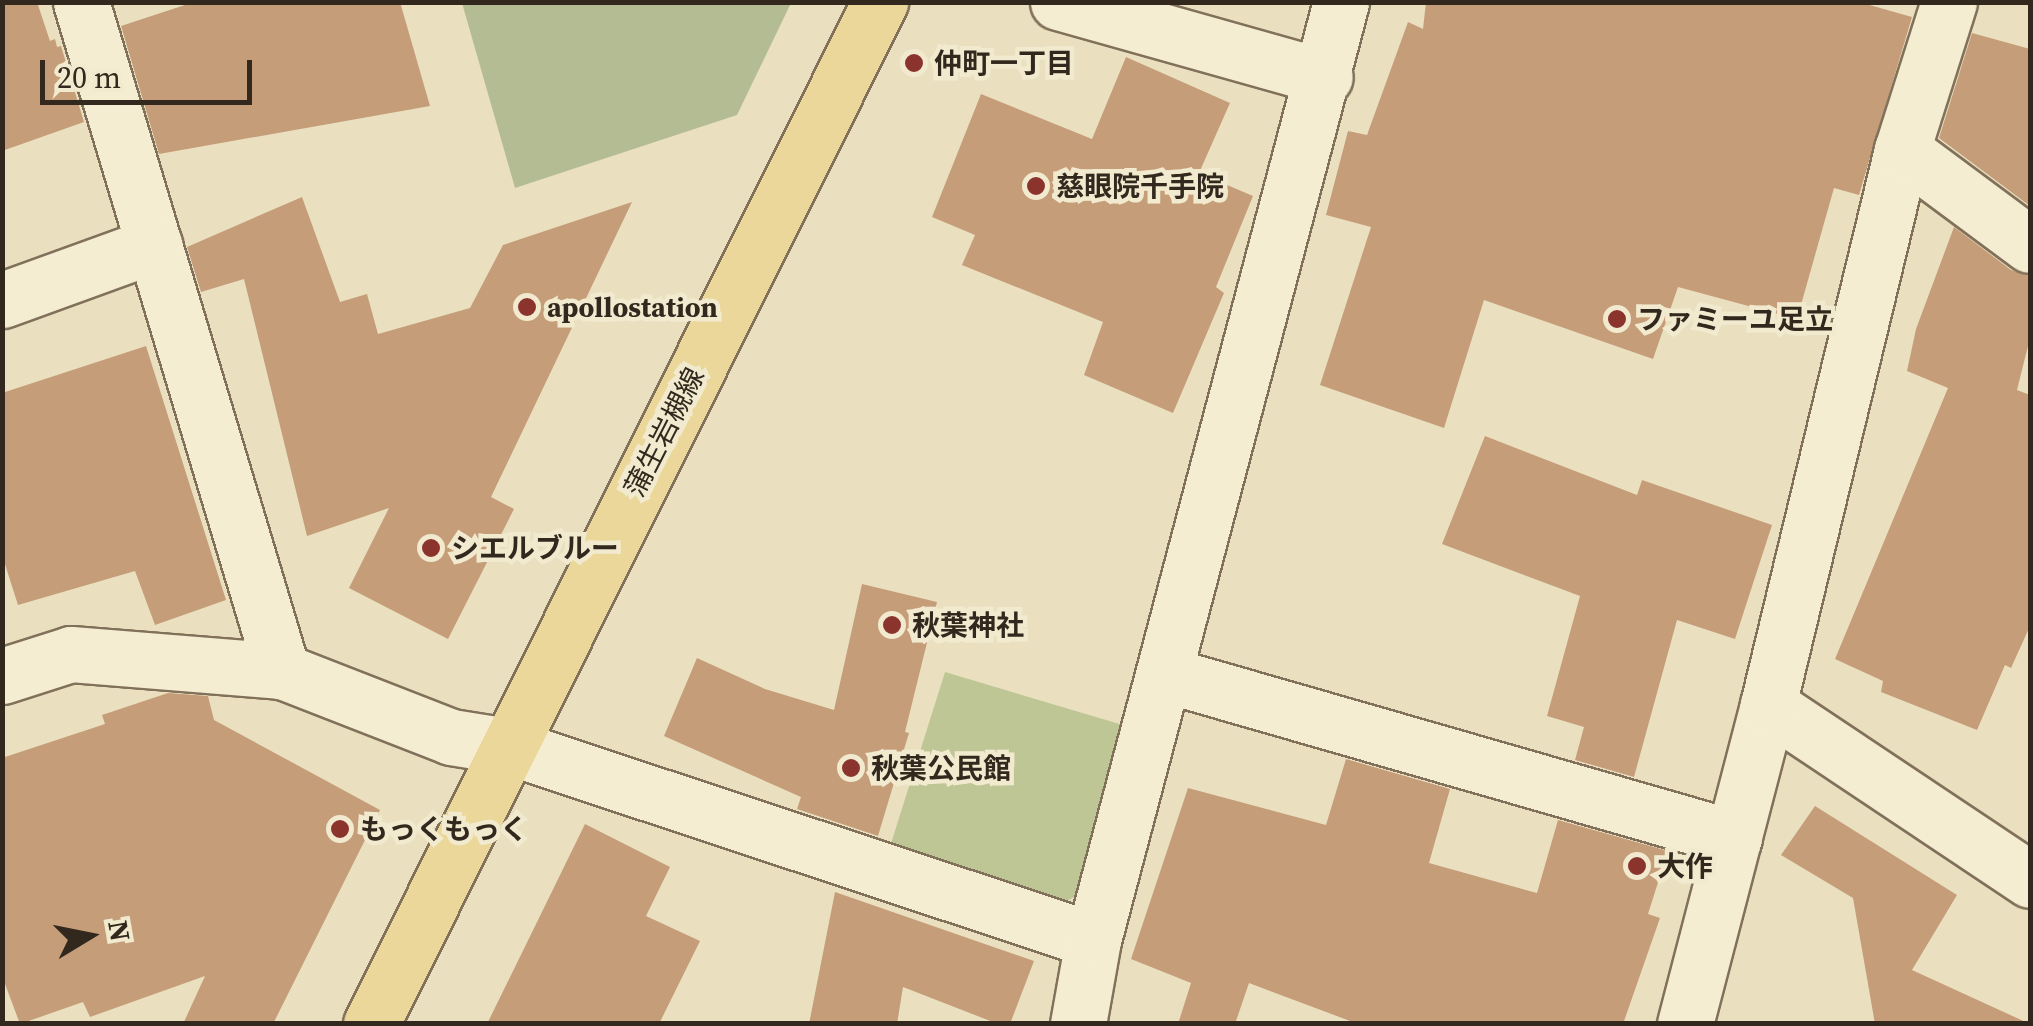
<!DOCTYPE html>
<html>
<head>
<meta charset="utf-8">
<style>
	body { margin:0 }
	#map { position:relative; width:2033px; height:1026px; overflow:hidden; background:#eae0c0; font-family:"Source Serif 4","Noto Sans JP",serif }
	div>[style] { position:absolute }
	.green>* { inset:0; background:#bec695 }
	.cemetery>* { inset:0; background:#b4bc94 }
	.building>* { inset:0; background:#c59d79 }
	.roads { filter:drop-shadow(2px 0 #81715a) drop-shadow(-2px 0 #81715a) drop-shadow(0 2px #81715a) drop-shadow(0 -2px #81715a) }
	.minor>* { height:55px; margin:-27.5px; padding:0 27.5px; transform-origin:27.5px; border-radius:27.5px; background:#f5edd2 }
	.major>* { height:55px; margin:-27.5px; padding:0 27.5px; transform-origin:27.5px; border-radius:27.5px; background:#ebd79a }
	.dots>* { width:28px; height:28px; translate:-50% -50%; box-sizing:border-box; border:5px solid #f2eacf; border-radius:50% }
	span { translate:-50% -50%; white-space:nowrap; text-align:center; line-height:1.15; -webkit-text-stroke:9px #f2eacf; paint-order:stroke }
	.poi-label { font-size:28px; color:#32281d; font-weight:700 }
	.left { translate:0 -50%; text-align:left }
	.street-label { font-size:28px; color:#32281d }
	.frame { position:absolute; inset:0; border:5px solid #32281d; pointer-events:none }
	.north { position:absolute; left:40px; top:886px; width:100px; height:100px; -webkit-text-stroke:8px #f2eacf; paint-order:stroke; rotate:80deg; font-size:28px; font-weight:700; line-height:40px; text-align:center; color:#32281d }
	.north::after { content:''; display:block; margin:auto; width:35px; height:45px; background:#32281d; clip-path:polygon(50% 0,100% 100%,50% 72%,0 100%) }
	.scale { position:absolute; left:40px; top:60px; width:212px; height:45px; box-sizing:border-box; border:5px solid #32281d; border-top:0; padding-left:12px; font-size:30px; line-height:35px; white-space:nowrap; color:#32281d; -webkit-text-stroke:8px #f2eacf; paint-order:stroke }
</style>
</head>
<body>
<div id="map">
	<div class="green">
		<i style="clip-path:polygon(945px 672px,1133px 728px,1086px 891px,1047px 911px,888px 853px)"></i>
	</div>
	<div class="cemetery">
		<i style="clip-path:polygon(462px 3px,462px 2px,791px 3px,737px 115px,515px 188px)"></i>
	</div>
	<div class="building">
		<i style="clip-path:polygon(2px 2px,37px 2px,50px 41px,55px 39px,57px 47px,61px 46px,84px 122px,2px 151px)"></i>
		<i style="clip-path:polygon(194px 2px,400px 2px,430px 106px,159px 154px,121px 26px)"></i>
		<i style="clip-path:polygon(1426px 2px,1859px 2px,1912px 17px,1859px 195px,1834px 188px,1797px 319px,1678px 287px,1653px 359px,1484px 300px,1444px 428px,1320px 385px,1371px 227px,1326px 215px,1348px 131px,1367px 135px,1408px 22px,1423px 29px)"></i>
		<i style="clip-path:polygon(1972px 33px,2030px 49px,2030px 206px,1939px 138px)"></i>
		<i style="clip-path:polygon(1126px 57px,1230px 103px,1199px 173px,1253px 196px,1216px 287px,1224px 293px,1173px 413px,1084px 375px,1103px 322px,962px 265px,975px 235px,932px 217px,981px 94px,1092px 139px)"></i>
		<i style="clip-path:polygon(302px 197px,340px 302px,367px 294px,378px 334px,470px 308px,503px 245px,632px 202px,491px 497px,514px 509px,448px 639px,349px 588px,389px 508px,307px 536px,244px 279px,201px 292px,187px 247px)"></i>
		<i style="clip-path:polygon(1954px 227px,2011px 270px,2030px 276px,2030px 338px,2017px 390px,2030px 395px,2030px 626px,2011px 668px,2005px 665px,1977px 730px,1881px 692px,1883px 681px,1835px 659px,1948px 388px,1907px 371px,1916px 329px)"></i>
		<i style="clip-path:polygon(146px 346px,226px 600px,155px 625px,135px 571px,18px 605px,2px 555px,2px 393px)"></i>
		<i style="clip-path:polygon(1485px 436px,1637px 495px,1642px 480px,1772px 525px,1735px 639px,1677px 620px,1634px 777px,1575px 760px,1584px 727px,1547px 716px,1580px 596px,1442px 544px)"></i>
		<i style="clip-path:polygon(862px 584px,937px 602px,905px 732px,909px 733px,878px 836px,797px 809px,801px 797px,664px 736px,697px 658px,765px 689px,834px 710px)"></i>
		<i style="clip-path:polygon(168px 693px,208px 696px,214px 720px,380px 810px,273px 1024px,183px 1024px,205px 976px,90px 1017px,83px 1002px,20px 1024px,2px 976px,2px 758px,105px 724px,102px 715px)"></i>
		<i style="clip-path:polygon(1346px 759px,1450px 789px,1429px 863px,1537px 893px,1558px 820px,1668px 851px,1648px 914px,1660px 918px,1623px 1024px,1358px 1024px,1249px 983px,1235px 1024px,1178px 1024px,1191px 983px,1131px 959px,1188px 788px,1326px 825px)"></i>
		<i style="clip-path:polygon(1815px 806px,1957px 895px,1912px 970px,2030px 1024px,1875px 1024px,1853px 898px,1781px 855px)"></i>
		<i style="clip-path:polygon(585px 824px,670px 867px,646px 916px,700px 941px,659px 1024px,487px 1024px)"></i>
		<i style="clip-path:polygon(835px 892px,1034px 961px,1010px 1024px,998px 1024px,903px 987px,897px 1024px,809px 1024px)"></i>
	</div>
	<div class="roads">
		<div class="minor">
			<i style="left:81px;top:2px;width:699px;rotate:73.28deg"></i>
			<i style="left:1058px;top:2px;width:277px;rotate:15.7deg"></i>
			<i style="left:1902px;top:150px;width:159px;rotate:36.6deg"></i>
			<i style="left:2px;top:300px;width:162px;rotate:-19.9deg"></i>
			<i style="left:1164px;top:674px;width:593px;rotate:16.05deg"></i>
			<i style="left:2px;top:676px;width:72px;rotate:-17.7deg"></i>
			<i style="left:71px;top:654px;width:212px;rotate:4.6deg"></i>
			<i style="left:282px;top:671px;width:181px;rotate:21.3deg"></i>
			<i style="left:451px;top:737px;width:57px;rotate:9.1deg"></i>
			<i style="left:507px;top:746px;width:617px;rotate:18.32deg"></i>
			<i style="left:1768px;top:705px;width:315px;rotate:33.7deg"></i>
			<i style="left:1078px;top:1024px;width:85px;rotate:-79.9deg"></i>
			<i style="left:1093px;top:940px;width:970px;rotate:-75.19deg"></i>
			<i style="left:1685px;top:1024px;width:330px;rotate:-75.4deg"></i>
			<i style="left:1768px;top:705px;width:571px;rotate:-76.43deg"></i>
			<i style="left:1902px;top:150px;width:155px;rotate:-72.4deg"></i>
		</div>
		<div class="major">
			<i style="left:371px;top:1024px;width:1142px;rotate:-63.52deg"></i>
		</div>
	</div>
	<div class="dots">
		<i style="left:914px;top:63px;background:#8b342e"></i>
		<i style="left:1036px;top:186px;background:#8b342e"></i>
		<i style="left:527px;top:307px;background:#8b342e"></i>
		<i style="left:1617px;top:319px;background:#8b342e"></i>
		<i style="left:431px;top:548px;background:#8b342e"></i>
		<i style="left:892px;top:625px;background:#8b342e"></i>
		<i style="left:851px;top:768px;background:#8b342e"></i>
		<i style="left:340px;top:829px;background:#8b342e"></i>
		<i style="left:1637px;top:866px;background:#8b342e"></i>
	</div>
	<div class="poi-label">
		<span class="left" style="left:934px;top:63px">仲町一丁目</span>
		<span class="left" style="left:1056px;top:186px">慈眼院千手院</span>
		<span class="left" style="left:547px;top:307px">apollostation</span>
		<span class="left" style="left:1637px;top:319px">ファミーユ足立</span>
		<span class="left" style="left:451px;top:548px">シエルブルー</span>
		<span class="left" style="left:912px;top:625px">秋葉神社</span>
		<span class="left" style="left:871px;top:768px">秋葉公民館</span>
		<span class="left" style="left:360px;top:829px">もっくもっく</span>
		<span class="left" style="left:1657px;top:866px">大作</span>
	</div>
	<div class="street-label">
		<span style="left:664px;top:432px;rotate:-63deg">蒲生岩槻線</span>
	</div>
	<div class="frame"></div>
	<div class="north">N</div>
	<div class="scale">20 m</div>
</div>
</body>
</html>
